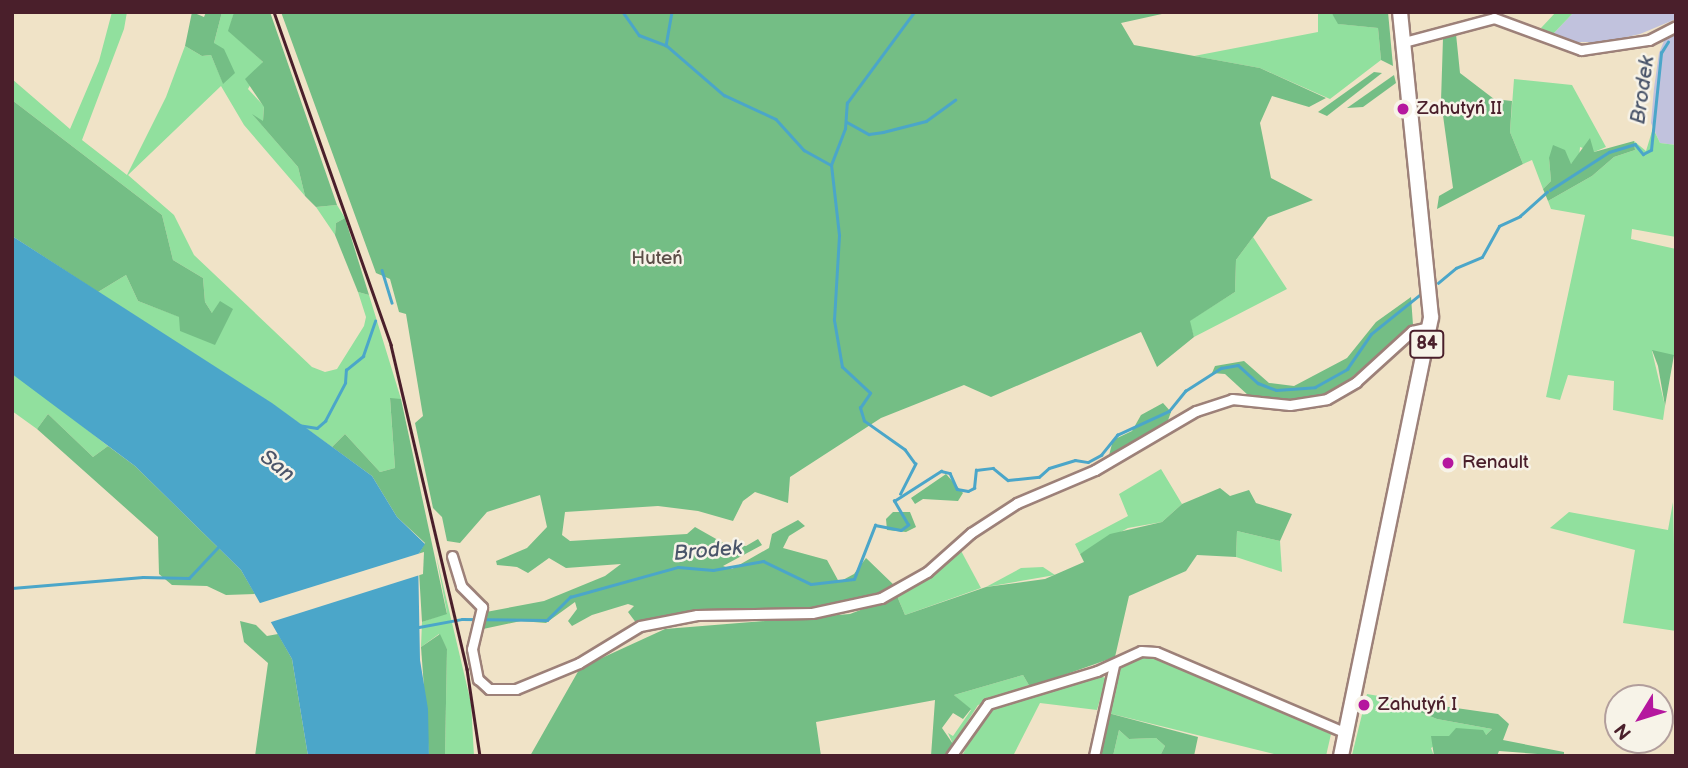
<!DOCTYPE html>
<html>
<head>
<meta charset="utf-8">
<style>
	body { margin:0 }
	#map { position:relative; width:1688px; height:768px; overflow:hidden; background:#f0e3c7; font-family:"Balsamiq Sans",sans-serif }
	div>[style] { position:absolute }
	.industrial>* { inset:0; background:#c1c2dd }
	.green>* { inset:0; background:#91e09e }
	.forest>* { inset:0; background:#74be85 }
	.water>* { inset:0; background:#4ba6c9 }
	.pier>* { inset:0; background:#f0e3c7 }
	.stream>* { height:2.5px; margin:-1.25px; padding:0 1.25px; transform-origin:1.25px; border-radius:1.25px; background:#4ba6c9 }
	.roads { filter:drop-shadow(2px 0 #9d8179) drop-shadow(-2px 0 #9d8179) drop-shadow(0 2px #9d8179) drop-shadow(0 -2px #9d8179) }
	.street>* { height:9px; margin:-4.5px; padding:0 4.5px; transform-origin:4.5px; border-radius:4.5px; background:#fff }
	.primary>* { height:14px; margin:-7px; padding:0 7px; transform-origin:7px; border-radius:7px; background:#fff }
	.rail>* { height:2.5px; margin:-1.25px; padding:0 1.25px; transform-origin:1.25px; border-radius:1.25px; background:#4a1f2b }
	.dots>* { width:19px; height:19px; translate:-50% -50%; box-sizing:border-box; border:4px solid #f7f3e8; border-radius:50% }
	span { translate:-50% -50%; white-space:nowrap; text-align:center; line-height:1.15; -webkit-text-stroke:5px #f7f3e8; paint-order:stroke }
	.shield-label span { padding:2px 5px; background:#f7f3e8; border:2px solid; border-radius:5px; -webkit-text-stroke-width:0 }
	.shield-label { font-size:18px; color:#4a1f2b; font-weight:700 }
	.poi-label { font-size:19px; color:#4a1f2b }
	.left { translate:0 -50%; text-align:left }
	.park-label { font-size:19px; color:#5c4f48 }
	.water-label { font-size:21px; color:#4a556a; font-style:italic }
	.frame { position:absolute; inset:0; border:14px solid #4a1f2b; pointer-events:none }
	.north { position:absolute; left:1604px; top:684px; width:70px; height:70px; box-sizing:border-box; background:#f7f3e8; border:2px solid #b29e9c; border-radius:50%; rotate:232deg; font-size:19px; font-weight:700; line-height:28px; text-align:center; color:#4a1f2b }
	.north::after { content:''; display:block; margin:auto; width:24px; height:32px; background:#b5179e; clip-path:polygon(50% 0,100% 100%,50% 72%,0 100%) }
</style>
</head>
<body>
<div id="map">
	<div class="industrial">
		<i style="clip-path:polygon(1574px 12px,1676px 12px,1676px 19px,1640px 34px,1605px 42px,1571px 42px,1552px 35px)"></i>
		<i style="clip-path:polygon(1676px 31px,1676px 145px,1660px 143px,1651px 123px,1654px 88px,1659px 53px,1664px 41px)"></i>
	</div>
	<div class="green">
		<i style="clip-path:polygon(112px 12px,127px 12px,124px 29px,82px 140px,127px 175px,166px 97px,185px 46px,202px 56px,211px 55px,223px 83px,214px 43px,222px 12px,234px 12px,229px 31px,263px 62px,248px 89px,264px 106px,263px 122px,254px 116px,298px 167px,305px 196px,244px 125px,221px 86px,128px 175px,174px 215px,194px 255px,312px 367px,325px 372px,337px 369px,364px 326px,366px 317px,358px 292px,369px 295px,401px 399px,390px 399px,395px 468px,380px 472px,345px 434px,332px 447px,271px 403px,98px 292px,126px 275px,138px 301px,180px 317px,212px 313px,205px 302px,203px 278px,173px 260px,162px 215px,12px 100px,12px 79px,70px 129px,99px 61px)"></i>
		<i style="clip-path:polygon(1318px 12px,1331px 12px,1339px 24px,1378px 28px,1381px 60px,1330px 99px,1260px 68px,1194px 56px,1318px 32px)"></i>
		<i style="clip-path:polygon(1556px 12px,1574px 12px,1552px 35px,1541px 28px)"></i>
		<i style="clip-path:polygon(1514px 79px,1572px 85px,1606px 147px,1594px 152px,1580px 147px,1579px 159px,1571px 164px,1549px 158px,1551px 181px,1543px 189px,1532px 160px,1523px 164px,1510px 132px)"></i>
		<i style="clip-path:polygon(1653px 128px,1660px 143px,1676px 145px,1676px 237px,1632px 229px,1631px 239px,1676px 249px,1676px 356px,1652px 351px,1665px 406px,1663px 420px,1613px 410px,1614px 381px,1568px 375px,1560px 400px,1546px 397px,1585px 215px,1551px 209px,1548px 201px,1592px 176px,1614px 157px,1635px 150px,1634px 141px,1646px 151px)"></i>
		<i style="clip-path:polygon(337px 205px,345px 218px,336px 223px,335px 235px,316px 207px)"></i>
		<i style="clip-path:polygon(1253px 237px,1287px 289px,1194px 337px,1189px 321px,1235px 292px,1236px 260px)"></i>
		<i style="clip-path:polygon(12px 374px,27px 383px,108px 446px,93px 457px,48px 414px,37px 429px,12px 411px)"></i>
		<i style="clip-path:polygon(1161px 469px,1182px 504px,1162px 522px,1128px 528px,1080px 554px,1075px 544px,1128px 516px,1119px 494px)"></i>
		<i style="clip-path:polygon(1673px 502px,1676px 631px,1623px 623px,1635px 550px,1550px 528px,1569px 512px,1668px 530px)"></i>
		<i style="clip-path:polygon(1237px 531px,1280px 541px,1282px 572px,1236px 557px)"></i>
		<i style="clip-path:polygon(959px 547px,981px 588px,905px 615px,897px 596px)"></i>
		<i style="clip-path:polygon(436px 555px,471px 703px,474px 756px,445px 756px,447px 649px,439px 634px,421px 647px,422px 622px,447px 613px)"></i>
		<i style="clip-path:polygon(1043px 567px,1055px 575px,986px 587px,1021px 568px)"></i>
		<i style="clip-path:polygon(1139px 656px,1152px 656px,1331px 734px,1326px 756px,1282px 756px,1108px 713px,1118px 669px)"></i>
		<i style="clip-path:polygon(1023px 675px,1030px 687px,978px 705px,953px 744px,948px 733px,953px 736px,971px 710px,954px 695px)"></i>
		<i style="clip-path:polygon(1096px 675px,1106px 678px,1097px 710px,1040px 703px,1013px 756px,962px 756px,986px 709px)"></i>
		<i style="clip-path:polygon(1367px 694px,1414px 702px,1417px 711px,1437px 719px,1492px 729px,1486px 735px,1449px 736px,1431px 748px,1434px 756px,1352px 755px)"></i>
		<i style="clip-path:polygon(1119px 730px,1129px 739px,1156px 738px,1165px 746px,1160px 756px,1113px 756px)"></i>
	</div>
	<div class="forest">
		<i style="clip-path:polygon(192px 12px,204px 17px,206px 12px,222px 12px,214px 43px,224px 49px,235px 73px,223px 84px,211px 55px,202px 56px,185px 46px)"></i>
		<i style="clip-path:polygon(234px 12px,270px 12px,337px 205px,316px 207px,305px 196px,298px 167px,252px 114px,263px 121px,264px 107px,245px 79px,263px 62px,228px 31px)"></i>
		<i style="clip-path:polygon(281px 12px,1171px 12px,1121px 23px,1134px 45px,1260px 68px,1326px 98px,1309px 107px,1272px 96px,1260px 123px,1271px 178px,1313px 200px,1268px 217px,1236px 260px,1235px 292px,1190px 321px,1194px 337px,1157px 367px,1141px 332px,991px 397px,964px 385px,881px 418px,790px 477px,788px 503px,755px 492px,743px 501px,733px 521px,698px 511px,658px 506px,565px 512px,562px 535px,570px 541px,687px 534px,695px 527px,725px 544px,746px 546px,758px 539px,762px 545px,723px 566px,732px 569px,769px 548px,772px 534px,798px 520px,805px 526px,789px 536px,783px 548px,827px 560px,839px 582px,854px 574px,866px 558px,896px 587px,863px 602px,831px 608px,707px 613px,637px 624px,628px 612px,634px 606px,628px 604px,592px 615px,572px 626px,568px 621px,577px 609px,575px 602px,546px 623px,521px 621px,483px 629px,486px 612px,544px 601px,605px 576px,621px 564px,566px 568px,549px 558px,528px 573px,517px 567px,497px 565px,496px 561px,527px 548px,547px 527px,540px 495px,487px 512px,460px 543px,447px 541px,442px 517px,433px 508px,415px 423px,423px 416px,406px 314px,399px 312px,390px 279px,376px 273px)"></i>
		<i style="clip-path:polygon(1331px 12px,1388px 12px,1393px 66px,1381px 60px,1378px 28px,1338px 24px)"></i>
		<i style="clip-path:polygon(1456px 34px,1460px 73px,1494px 99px,1512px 101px,1510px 132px,1523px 164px,1437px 209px,1439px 196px,1453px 188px,1441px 101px,1443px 38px)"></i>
		<i style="clip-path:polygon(1374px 72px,1382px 73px,1327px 116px,1318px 112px)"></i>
		<i style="clip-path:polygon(1394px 75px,1396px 83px,1363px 107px,1347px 108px)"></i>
		<i style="clip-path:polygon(12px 100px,162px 215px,173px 260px,203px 278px,205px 302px,212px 313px,220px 301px,233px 309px,215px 345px,180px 331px,179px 317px,138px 301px,126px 275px,98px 292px,12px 236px)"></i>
		<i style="clip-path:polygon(1590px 138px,1594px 152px,1634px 141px,1635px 150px,1614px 157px,1592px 176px,1548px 201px,1543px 189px,1551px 181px,1549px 158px,1553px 145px,1565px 150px,1571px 164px)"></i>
		<i style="clip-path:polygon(345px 218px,369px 295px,358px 292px,335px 235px,336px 223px)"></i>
		<i style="clip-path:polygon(1411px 297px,1413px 325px,1331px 395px,1291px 403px,1249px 396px,1225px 374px,1212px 373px,1215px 366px,1244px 361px,1269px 383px,1294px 386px,1347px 358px,1376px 322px)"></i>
		<i style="clip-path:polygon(1652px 350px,1674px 355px,1665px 406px,1658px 366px)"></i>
		<i style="clip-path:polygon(390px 398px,401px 399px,447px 614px,422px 622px,418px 555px,425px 543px,397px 517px,372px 476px,332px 447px,345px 434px,380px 472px,395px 468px)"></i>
		<i style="clip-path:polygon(1163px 403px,1171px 412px,1167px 423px,1108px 459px,1113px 440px,1132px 431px,1141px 415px)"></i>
		<i style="clip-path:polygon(48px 414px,93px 457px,108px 446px,135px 466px,241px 570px,255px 594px,226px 595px,207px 586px,172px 585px,159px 574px,158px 537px,37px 429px)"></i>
		<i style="clip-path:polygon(946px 474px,963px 493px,958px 501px,923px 499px,915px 504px,911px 498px)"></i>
		<i style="clip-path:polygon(1220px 488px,1230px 496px,1249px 490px,1256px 503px,1292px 514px,1280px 541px,1237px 531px,1236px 557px,1197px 555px,1186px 571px,1129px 596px,1115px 657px,1030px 687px,1023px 675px,954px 695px,971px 709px,963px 719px,953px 713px,942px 728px,953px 744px,944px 756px,931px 756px,935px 700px,816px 722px,821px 756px,530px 756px,580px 668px,665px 629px,850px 614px,897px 596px,905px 615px,986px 587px,1045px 579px,1084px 562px,1080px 554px,1110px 534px,1162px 522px,1182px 504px)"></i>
		<i style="clip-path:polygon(893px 512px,910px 512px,916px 527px,906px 532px,887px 530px,886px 519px)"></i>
		<i style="clip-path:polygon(240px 621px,256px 625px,267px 636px,278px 634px,292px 659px,308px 756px,255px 756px,268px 663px,244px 642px)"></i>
		<i style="clip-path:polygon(440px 634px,447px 649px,445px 756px,429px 756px,421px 647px)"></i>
		<i style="clip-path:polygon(1414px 702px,1498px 714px,1509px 724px,1503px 740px,1564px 752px,1564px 756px,1499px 751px,1497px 756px,1434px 756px,1431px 736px,1449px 736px,1456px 728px,1483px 730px,1486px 735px,1492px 729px,1437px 719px,1417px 711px)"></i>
		<i style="clip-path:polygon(1108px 713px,1198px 737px,1194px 756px,1160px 756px,1165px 746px,1156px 738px,1129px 739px,1119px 730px,1113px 756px,1100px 756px)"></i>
	</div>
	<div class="water">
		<i style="clip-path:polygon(12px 236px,272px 403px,372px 476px,397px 517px,425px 544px,418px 555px,420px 660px,428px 709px,429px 756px,308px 756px,292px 659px,241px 570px,135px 466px,12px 374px)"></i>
	</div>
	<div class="pier">
		<i style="clip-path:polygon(424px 552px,423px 574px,268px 623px,257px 604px)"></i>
	</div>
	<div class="stream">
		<i style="left:623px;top:12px;width:28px;rotate:55deg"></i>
		<i style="left:639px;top:35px;width:28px;rotate:21deg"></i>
		<i style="left:672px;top:12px;width:34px;rotate:100deg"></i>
		<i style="left:666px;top:45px;width:77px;rotate:40.8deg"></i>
		<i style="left:724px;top:95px;width:57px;rotate:24.8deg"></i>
		<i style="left:776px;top:119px;width:42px;rotate:47.9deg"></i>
		<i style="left:804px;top:150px;width:31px;rotate:29deg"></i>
		<i style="left:847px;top:122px;width:25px;rotate:29deg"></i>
		<i style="left:869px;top:134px;width:14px;rotate:-8deg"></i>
		<i style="left:883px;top:132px;width:44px;rotate:-14.3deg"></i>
		<i style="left:926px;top:121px;width:36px;rotate:-36deg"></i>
		<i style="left:1550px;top:190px;width:70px;rotate:-32.8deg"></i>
		<i style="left:1609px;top:152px;width:27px;rotate:-17deg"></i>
		<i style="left:1635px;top:144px;width:13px;rotate:51deg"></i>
		<i style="left:1643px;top:154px;width:9px;rotate:-27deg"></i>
		<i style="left:1651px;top:150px;width:98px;rotate:-84.1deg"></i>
		<i style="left:1661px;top:53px;width:13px;rotate:-58deg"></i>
		<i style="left:382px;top:270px;width:34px;rotate:73deg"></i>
		<i style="left:1438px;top:283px;width:23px;rotate:-40deg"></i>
		<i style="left:1456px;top:268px;width:28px;rotate:-23deg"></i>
		<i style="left:1482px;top:257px;width:35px;rotate:-61deg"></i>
		<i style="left:1499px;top:226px;width:23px;rotate:-25deg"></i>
		<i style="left:1520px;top:216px;width:36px;rotate:-42deg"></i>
		<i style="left:298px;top:425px;width:19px;rotate:9deg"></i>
		<i style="left:317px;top:428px;width:11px;rotate:-41deg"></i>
		<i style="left:325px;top:421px;width:43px;rotate:-62.2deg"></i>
		<i style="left:345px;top:383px;width:13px;rotate:-86deg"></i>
		<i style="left:346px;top:370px;width:22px;rotate:-39deg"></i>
		<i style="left:363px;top:356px;width:37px;rotate:-71deg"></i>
		<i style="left:900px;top:494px;width:34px;rotate:-63deg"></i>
		<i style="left:915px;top:464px;width:17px;rotate:-126deg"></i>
		<i style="left:905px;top:450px;width:50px;rotate:-144.7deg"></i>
		<i style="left:864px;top:421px;width:14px;rotate:-107deg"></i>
		<i style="left:860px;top:408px;width:18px;rotate:-56deg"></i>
		<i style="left:870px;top:393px;width:38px;rotate:-137deg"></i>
		<i style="left:842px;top:367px;width:48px;rotate:-99.7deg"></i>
		<i style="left:834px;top:320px;width:85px;rotate:-86.6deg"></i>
		<i style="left:839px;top:235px;width:70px;rotate:-96.5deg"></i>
		<i style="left:831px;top:165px;width:39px;rotate:-69deg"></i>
		<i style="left:845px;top:129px;width:26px;rotate:-86deg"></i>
		<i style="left:847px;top:103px;width:113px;rotate:-53.6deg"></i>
		<i style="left:12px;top:588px;width:131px;rotate:-4.8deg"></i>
		<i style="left:143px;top:577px;width:46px;rotate:1.2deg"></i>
		<i style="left:189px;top:578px;width:44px;rotate:-46.8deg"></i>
		<i style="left:419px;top:627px;width:44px;rotate:-10.5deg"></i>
		<i style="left:462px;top:619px;width:85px;rotate:0.7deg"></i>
		<i style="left:547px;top:620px;width:33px;rotate:-45deg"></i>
		<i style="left:570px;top:597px;width:112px;rotate:-15.5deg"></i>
		<i style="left:678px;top:567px;width:35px;rotate:5deg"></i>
		<i style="left:713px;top:570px;width:51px;rotate:-10.2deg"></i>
		<i style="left:763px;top:561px;width:53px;rotate:25.6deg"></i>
		<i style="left:811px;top:584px;width:43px;rotate:-6.6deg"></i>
		<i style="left:854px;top:579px;width:58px;rotate:-68.7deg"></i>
		<i style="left:875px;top:525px;width:26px;rotate:11deg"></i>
		<i style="left:901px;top:530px;width:9px;rotate:-36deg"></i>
		<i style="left:908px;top:525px;width:28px;rotate:-120deg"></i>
		<i style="left:894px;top:501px;width:56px;rotate:-32.6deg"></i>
		<i style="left:941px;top:471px;width:9px;rotate:13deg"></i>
		<i style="left:950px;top:473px;width:17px;rotate:66deg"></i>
		<i style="left:957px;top:489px;width:11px;rotate:10deg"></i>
		<i style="left:968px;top:491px;width:7px;rotate:-27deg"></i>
		<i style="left:974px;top:488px;width:18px;rotate:-84deg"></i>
		<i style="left:976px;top:470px;width:17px;rotate:-7deg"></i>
		<i style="left:993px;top:468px;width:19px;rotate:39deg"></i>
		<i style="left:1008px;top:480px;width:31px;rotate:-6deg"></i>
		<i style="left:1039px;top:477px;width:13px;rotate:-42deg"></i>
		<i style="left:1049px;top:468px;width:27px;rotate:-17deg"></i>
		<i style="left:1075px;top:460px;width:13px;rotate:9deg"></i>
		<i style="left:1088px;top:462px;width:15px;rotate:-28deg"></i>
		<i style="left:1101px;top:455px;width:26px;rotate:-51deg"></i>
		<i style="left:1117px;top:435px;width:57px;rotate:-24.8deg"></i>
		<i style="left:1169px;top:411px;width:26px;rotate:-51deg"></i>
		<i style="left:1185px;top:391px;width:43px;rotate:-32.6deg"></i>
		<i style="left:1221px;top:368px;width:17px;rotate:-10deg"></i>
		<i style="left:1238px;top:365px;width:27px;rotate:42deg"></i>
		<i style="left:1258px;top:383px;width:19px;rotate:21deg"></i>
		<i style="left:1276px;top:390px;width:39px;rotate:-4deg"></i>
		<i style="left:1315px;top:387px;width:37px;rotate:-29deg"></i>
		<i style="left:1347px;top:369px;width:42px;rotate:-55.6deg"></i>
		<i style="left:1371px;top:334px;width:67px;rotate:-38.9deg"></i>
	</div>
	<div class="roads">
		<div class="street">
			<i style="left:1404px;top:42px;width:93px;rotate:-14.9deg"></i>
			<i style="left:1494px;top:18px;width:93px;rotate:20.2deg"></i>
			<i style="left:1581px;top:50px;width:69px;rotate:-8.4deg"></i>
			<i style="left:1649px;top:40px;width:30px;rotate:-27deg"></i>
			<i style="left:452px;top:556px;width:31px;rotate:73deg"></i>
			<i style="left:461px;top:586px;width:30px;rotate:45deg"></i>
			<i style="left:482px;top:607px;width:43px;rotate:103.4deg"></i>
			<i style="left:472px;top:649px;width:31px;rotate:79deg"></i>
			<i style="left:478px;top:679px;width:15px;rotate:42deg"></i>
			<i style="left:489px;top:689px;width:27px"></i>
			<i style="left:516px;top:689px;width:68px;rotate:-22.4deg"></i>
			<i style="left:579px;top:663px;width:71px;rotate:-31.2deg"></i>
			<i style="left:640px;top:626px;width:58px;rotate:-10.9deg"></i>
			<i style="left:697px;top:615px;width:115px;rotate:-1deg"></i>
			<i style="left:812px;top:613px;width:71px;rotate:-12.3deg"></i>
			<i style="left:881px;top:598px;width:53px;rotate:-29.5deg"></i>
			<i style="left:927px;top:572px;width:59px;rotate:-41.6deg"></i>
			<i style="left:971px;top:533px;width:55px;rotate:-33.1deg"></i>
			<i style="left:1017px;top:503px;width:85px;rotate:-22.9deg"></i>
			<i style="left:1095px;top:470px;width:117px;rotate:-30.3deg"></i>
			<i style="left:1196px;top:411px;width:38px;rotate:-18deg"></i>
			<i style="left:1232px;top:399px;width:58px;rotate:5.9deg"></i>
			<i style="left:1290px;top:405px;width:37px;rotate:-9deg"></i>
			<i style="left:1327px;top:399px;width:34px;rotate:-30deg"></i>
			<i style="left:1356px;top:382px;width:76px;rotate:-42.3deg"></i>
			<i style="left:1412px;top:331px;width:18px;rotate:-13deg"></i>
			<i style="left:951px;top:756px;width:64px;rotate:-54.6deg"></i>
			<i style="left:988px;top:704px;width:114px;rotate:-16.8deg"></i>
			<i style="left:1097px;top:671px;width:48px;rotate:-24.4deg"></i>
			<i style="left:1141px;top:651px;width:15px;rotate:4deg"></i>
			<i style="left:1156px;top:652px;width:207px;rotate:23.1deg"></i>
			<i style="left:1094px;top:756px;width:93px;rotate:-77.6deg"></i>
		</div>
		<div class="primary">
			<i style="left:1341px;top:756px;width:448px;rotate:-78.4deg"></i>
			<i style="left:1431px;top:317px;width:307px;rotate:-95.8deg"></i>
		</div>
	</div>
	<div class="rail">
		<i style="left:274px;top:12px;width:353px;rotate:70.6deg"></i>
		<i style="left:391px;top:345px;width:333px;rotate:76.8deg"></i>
		<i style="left:467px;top:669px;width:88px;rotate:81.5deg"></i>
	</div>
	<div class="dots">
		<i style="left:1403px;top:109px;background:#b5179e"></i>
		<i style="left:1448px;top:463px;background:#b5179e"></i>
		<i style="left:1364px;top:705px;background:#b5179e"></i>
	</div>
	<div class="shield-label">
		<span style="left:1427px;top:344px">84</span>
	</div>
	<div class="poi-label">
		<span class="left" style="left:1417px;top:109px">Zahutyń II</span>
		<span class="left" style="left:1462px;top:463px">Renault</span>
		<span class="left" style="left:1378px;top:705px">Zahutyń I</span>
	</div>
	<div class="park-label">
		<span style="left:657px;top:259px">Huteń</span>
	</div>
	<div class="water-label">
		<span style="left:1643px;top:90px;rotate:-82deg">Brodek</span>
		<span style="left:277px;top:466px;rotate:38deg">San</span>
		<span style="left:708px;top:551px;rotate:-5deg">Brodek</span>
	</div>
	<div class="frame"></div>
	<div class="north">N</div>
</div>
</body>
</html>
